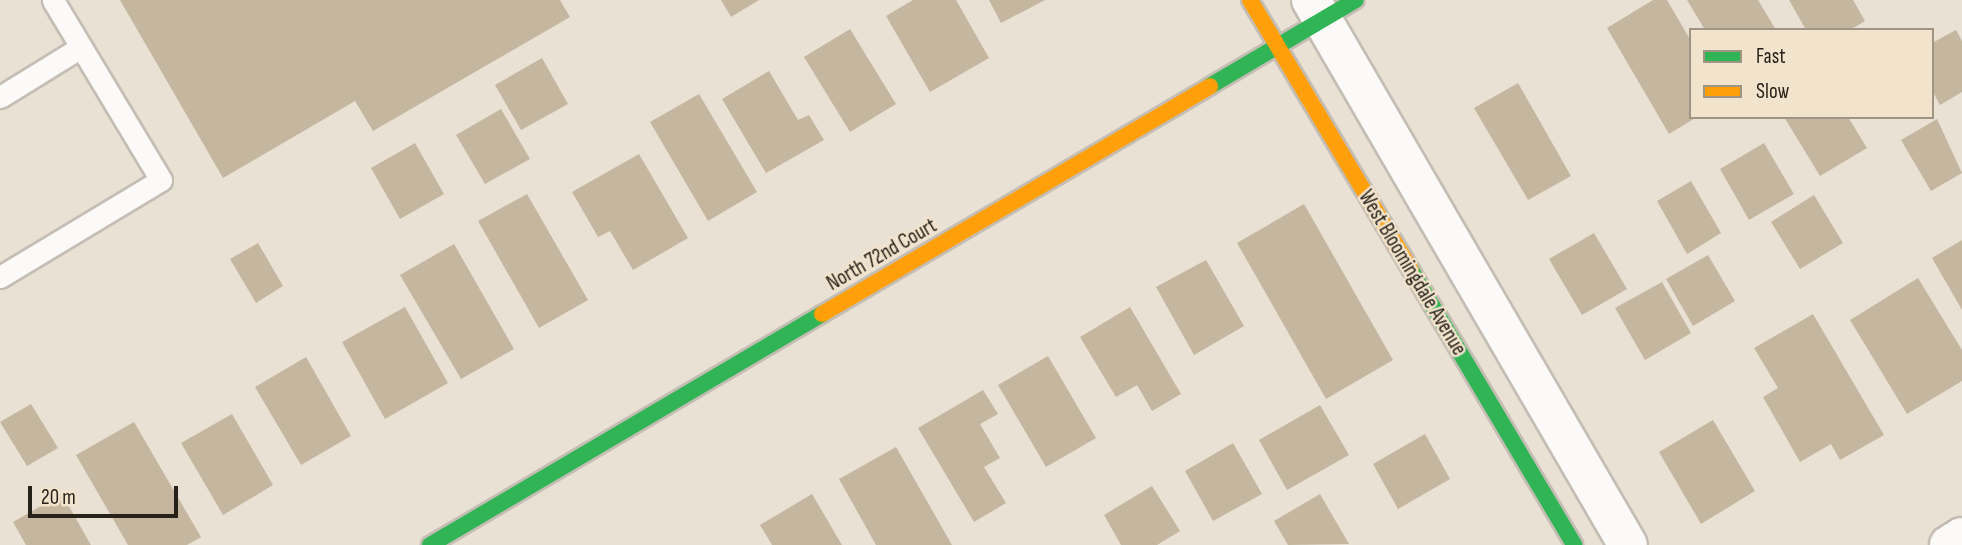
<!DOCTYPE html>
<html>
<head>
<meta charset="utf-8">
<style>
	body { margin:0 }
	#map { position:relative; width:1962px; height:545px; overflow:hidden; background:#e9e1d4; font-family:"Sofia Sans Condensed",sans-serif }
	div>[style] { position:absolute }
	.building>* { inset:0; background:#c5b79f }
	.roads { filter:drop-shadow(2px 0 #c4bdb3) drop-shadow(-2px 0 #c4bdb3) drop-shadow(0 2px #c4bdb3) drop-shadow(0 -2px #c4bdb3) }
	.lane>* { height:21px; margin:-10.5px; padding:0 10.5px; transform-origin:10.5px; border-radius:10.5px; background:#fcfaf9 }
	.street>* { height:38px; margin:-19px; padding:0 19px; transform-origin:19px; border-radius:19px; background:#fcfaf9 }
	.fast>* { height:16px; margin:-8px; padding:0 8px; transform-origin:8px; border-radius:8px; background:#30b455 }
	.slow>* { height:16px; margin:-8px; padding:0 8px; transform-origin:8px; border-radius:8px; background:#ff9f0a }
	span { translate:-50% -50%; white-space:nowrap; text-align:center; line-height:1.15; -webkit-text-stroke:5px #f1e3cc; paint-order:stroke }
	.street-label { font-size:21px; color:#262119 }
	.legend { position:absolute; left:1689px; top:28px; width:245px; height:91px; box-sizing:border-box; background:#f1e3cc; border:2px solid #a09584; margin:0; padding:9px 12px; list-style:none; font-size:21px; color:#262119 }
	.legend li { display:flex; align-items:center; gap:14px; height:35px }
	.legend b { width:35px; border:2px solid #a09584 }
	.scale { position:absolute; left:28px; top:486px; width:150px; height:32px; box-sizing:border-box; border:4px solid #262119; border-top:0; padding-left:9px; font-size:21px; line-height:24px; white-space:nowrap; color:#262119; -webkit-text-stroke:5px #f1e3cc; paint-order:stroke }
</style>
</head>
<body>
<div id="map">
	<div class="building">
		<i style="clip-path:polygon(120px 0,560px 0,570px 17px,373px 131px,355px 101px,223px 178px)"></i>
		<i style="clip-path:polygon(721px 0,759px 0,731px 17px)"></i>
		<i style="clip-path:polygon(913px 0,956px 0,989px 58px,930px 92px,886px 16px)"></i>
		<i style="clip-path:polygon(989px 0,1045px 0,1001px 23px)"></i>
		<i style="clip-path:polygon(1653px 0,1667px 0,1691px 41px,1691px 117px,1697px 117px,1669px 134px,1607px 28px)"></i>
		<i style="clip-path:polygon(1687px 0,1758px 0,1776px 30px,1705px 30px)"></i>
		<i style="clip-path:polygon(1789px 0,1853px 0,1865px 21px,1850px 30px,1806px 30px)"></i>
		<i style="clip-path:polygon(850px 29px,896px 104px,850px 132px,804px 57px)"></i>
		<i style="clip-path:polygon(1956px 30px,1962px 41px,1962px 92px,1940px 105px,1932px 90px,1932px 43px)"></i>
		<i style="clip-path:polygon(542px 58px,568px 104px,521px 130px,495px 85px)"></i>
		<i style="clip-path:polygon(769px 71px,798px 120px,809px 115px,824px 140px,766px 173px,722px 99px)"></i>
		<i style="clip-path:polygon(1518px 83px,1571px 176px,1528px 200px,1474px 108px)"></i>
		<i style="clip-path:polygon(699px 94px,757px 192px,708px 221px,650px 122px)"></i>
		<i style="clip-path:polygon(501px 109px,530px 159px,485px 184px,456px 135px)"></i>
		<i style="clip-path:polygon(1784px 117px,1848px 117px,1867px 148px,1820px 176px)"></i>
		<i style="clip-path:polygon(1937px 119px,1962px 173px,1931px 191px,1901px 140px)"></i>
		<i style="clip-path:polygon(415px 143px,444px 194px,400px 219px,371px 168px)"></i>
		<i style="clip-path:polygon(1764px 143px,1794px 194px,1749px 220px,1720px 169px)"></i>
		<i style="clip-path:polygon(639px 154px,688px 238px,633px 270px,610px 231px,598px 237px,572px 192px)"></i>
		<i style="clip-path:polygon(1691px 181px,1721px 233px,1687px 254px,1657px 201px)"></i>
		<i style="clip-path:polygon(527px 194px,588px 300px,539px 328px,478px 221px)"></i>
		<i style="clip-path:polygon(1814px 195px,1843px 243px,1800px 269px,1771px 222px)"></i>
		<i style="clip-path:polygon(1304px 204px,1393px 360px,1326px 399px,1237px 243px)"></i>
		<i style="clip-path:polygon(1594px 233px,1627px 289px,1582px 315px,1549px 259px)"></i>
		<i style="clip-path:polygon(1962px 240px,1962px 310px,1932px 258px)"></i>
		<i style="clip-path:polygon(258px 243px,283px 286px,256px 303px,230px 259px)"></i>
		<i style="clip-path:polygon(454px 244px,514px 349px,461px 379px,400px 275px)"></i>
		<i style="clip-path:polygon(1708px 255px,1735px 301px,1693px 326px,1666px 279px)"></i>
		<i style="clip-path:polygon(1206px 260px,1244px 326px,1194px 355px,1156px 287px)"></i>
		<i style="clip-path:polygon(1918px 278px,1962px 350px,1962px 381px,1907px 414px,1850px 320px)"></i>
		<i style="clip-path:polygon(1662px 282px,1691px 333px,1645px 360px,1615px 308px)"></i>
		<i style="clip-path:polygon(405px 307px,448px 383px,385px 419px,342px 342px)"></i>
		<i style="clip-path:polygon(1130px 307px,1181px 394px,1152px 411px,1137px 385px,1116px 397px,1080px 337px)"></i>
		<i style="clip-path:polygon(1813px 314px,1884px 435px,1840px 460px,1831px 444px,1800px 462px,1763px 397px,1778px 388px,1754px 348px)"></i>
		<i style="clip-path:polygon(1048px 356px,1096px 438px,1046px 467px,998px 385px)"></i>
		<i style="clip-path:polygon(306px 357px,351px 436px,301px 465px,255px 387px)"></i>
		<i style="clip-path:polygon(983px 390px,998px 414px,980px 424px,1000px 458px,984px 467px,1006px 503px,974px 522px,918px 428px)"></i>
		<i style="clip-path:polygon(31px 404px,58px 448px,27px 466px,0 422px)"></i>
		<i style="clip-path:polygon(1320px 405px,1349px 455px,1287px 490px,1259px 440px)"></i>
		<i style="clip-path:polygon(232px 414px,273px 485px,223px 515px,181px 443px)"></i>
		<i style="clip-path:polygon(1713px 420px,1755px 491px,1701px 524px,1659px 452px)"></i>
		<i style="clip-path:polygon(134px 422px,201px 537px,187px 545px,128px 545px,76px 455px)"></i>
		<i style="clip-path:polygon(1425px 434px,1450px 479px,1398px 509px,1373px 464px)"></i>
		<i style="clip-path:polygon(1233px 443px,1262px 494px,1213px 521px,1185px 471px)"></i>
		<i style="clip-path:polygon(896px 447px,952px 545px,876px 545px,839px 479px)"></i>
		<i style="clip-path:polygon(1152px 486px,1180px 531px,1157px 545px,1121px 545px,1104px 515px)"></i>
		<i style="clip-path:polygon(62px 494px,91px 545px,26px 545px,13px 522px)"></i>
		<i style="clip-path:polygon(812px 494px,842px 545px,772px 545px,760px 525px)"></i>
		<i style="clip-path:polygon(1320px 494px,1349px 544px,1288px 545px,1274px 521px)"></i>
	</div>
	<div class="roads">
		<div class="lane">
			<i style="left:0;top:97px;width:95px;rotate:-31.7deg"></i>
			<i style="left:0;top:277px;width:188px;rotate:-31.1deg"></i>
			<i style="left:161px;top:180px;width:210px;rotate:-121deg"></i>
		</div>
		<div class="street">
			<i style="left:1311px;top:0;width:630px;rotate:59.82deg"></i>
			<i style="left:1949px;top:545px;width:15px;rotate:-32deg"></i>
		</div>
		<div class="fast">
			<i style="left:1210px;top:86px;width:169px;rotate:-30.5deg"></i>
			<i style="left:1411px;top:270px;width:320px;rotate:59.3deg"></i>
			<i style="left:430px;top:545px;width:455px;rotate:-30.5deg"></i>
		</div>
		<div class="slow">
			<i style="left:1250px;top:0;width:314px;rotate:59.2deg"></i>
			<i style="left:822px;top:314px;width:450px;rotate:-30.4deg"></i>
		</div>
	</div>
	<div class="street-label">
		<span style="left:882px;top:255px;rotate:-30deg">North 72nd Court</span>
		<span style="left:1412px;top:273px;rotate:59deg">West Bloomingdale Avenue</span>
	</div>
	<ul class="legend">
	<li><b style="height:9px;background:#30b455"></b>Fast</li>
	<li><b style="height:9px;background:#ff9f0a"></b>Slow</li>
	</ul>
	<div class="scale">20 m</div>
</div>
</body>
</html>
